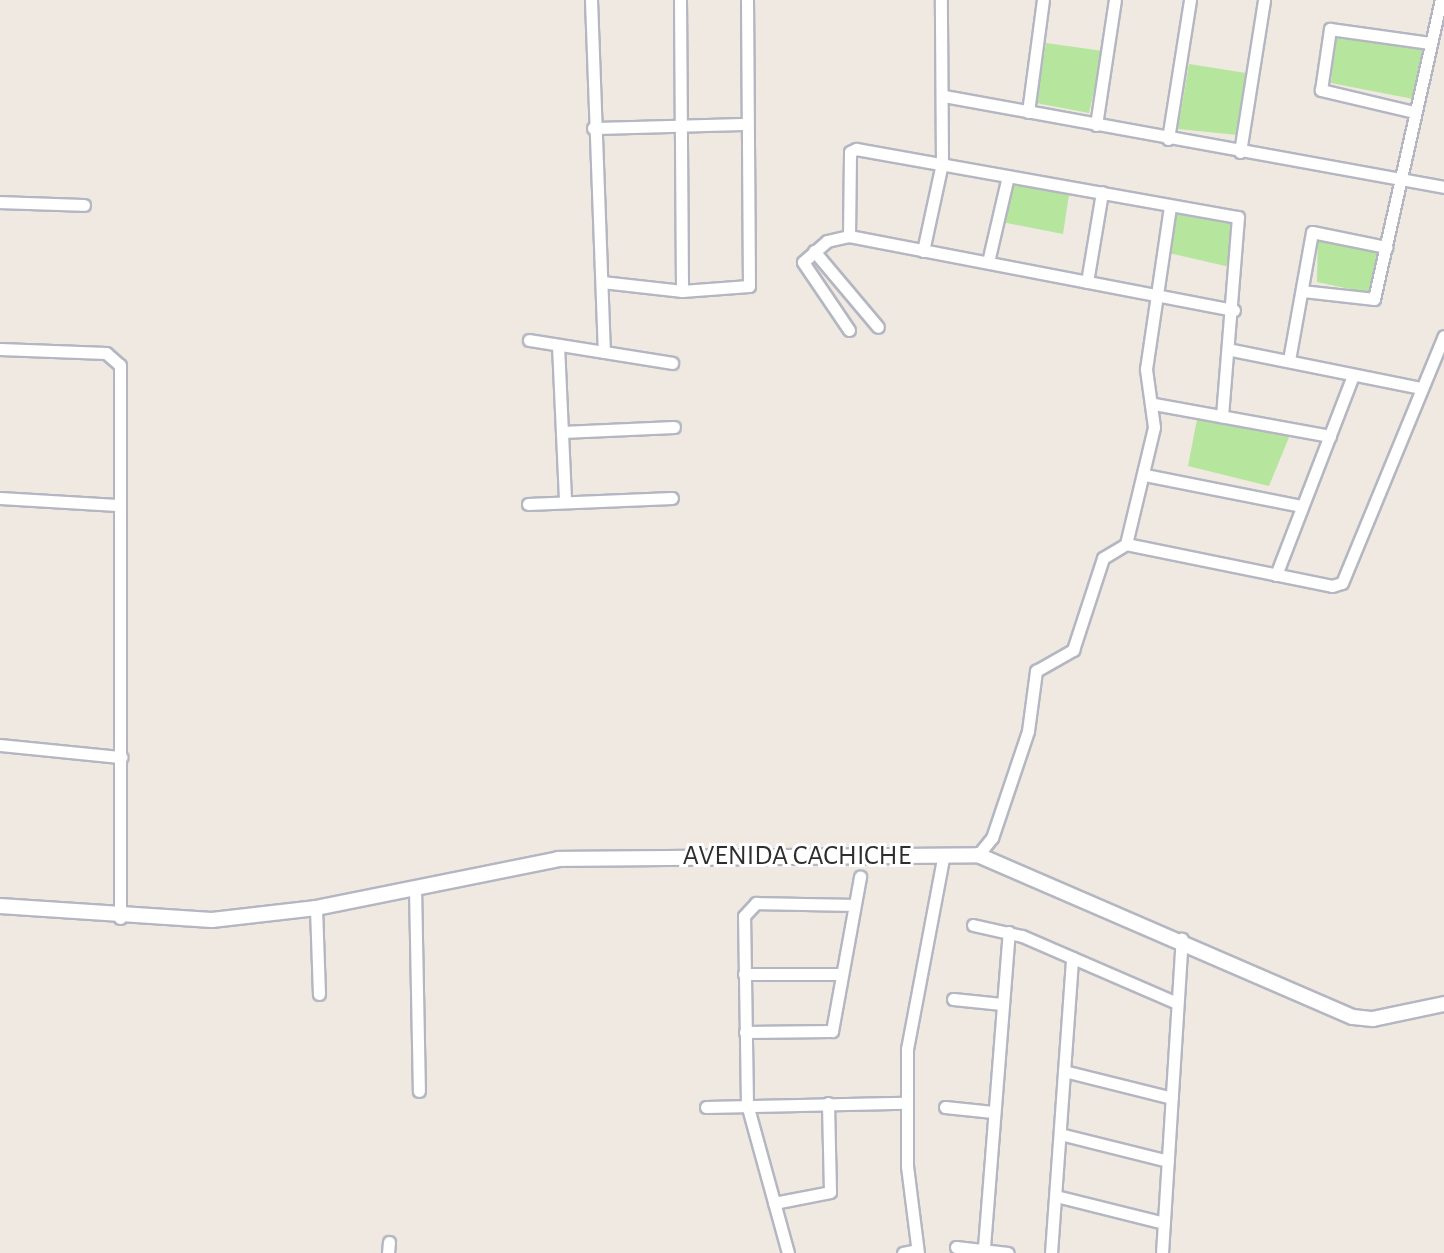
<!DOCTYPE html>
<html>
<head>
<meta charset="utf-8">
<style>
	body { margin:0 }
	#map { position:relative; width:1444px; height:1253px; overflow:hidden; background:#efe9e1; font-family:"Alegreya Sans",sans-serif }
	div>[style] { position:absolute }
	.green>* { inset:0; background:#b6e59e }
	.roads { filter:drop-shadow(2px 0 #b4b7c1) drop-shadow(-2px 0 #b4b7c1) drop-shadow(0 2px #b4b7c1) drop-shadow(0 -2px #b4b7c1) }
	.minor>* { height:11px; margin:-5.5px; padding:0 5.5px; transform-origin:5.5px; border-radius:5.5px; background:#fff }
	.tertiary>* { height:14px; margin:-7px; padding:0 7px; transform-origin:7px; border-radius:7px; background:#fff }
	span { translate:-50% -50%; white-space:nowrap; text-align:center; line-height:1.15; -webkit-text-stroke:6px #fff; paint-order:stroke }
	.street-label { font-size:28px; color:#2e2e2e }
</style>
</head>
<body>
<div id="map">
	<div class="green">
		<i style="clip-path:polygon(1336px 30px,1425px 48px,1413px 99px,1331px 83px)"></i>
		<i style="clip-path:polygon(1046px 43px,1103px 51px,1089px 113px,1036px 103px)"></i>
		<i style="clip-path:polygon(1189px 64px,1246px 73px,1238px 135px,1178px 129px)"></i>
		<i style="clip-path:polygon(1013px 177px,1070px 188px,1063px 234px,1002px 222px)"></i>
		<i style="clip-path:polygon(1176px 209px,1239px 219px,1234px 268px,1169px 253px)"></i>
		<i style="clip-path:polygon(1318px 234px,1381px 249px,1369px 293px,1317px 282px)"></i>
		<i style="clip-path:polygon(1199px 409px,1292px 430px,1269px 486px,1188px 466px)"></i>
	</div>
	<div class="roads">
		<div class="minor">
			<i style="left:591px;top:0;width:352px;rotate:87.9deg"></i>
			<i style="left:680px;top:0;width:291px;rotate:89.6deg"></i>
			<i style="left:944px;top:96px;width:508px;rotate:10.31deg"></i>
			<i style="left:1028px;top:112px;width:113px;rotate:-82.4deg"></i>
			<i style="left:1414px;top:112px;width:96px;rotate:-166.7deg"></i>
			<i style="left:1321px;top:90px;width:62px;rotate:-81.6deg"></i>
			<i style="left:1330px;top:29px;width:101px;rotate:8deg"></i>
			<i style="left:1096px;top:125px;width:126px;rotate:-81.4deg"></i>
			<i style="left:593px;top:128px;width:153px;rotate:-1.5deg"></i>
			<i style="left:1168px;top:139px;width:141px;rotate:-81deg"></i>
			<i style="left:1240px;top:152px;width:154px;rotate:-81deg"></i>
			<i style="left:0;top:202px;width:84px;rotate:2deg"></i>
			<i style="left:849px;top:236px;width:84px;rotate:-89.3deg"></i>
			<i style="left:850px;top:152px;width:7px;rotate:-27deg"></i>
			<i style="left:856px;top:149px;width:388px;rotate:10.1deg"></i>
			<i style="left:1238px;top:217px;width:200px;rotate:94.6deg"></i>
			<i style="left:814px;top:251px;width:99px;rotate:49.9deg"></i>
			<i style="left:923px;top:251px;width:90px;rotate:-77.8deg"></i>
			<i style="left:942px;top:163px;width:163px;rotate:-90.4deg"></i>
			<i style="left:988px;top:262px;width:88px;rotate:-76.9deg"></i>
			<i style="left:602px;top:282px;width:81px;rotate:6.4deg"></i>
			<i style="left:682px;top:291px;width:67px;rotate:-4.3deg"></i>
			<i style="left:749px;top:286px;width:286px;rotate:-90.4deg"></i>
			<i style="left:1087px;top:282px;width:91px;rotate:-80.5deg"></i>
			<i style="left:1302px;top:291px;width:72px;rotate:6.3deg"></i>
			<i style="left:1374px;top:299px;width:306px;rotate:-77.4deg"></i>
			<i style="left:849px;top:330px;width:82px;rotate:-124.1deg"></i>
			<i style="left:803px;top:262px;width:32px;rotate:-41deg"></i>
			<i style="left:827px;top:241px;width:23px;rotate:-13deg"></i>
			<i style="left:849px;top:236px;width:392px;rotate:10.9deg"></i>
			<i style="left:529px;top:340px;width:145px;rotate:9.1deg"></i>
			<i style="left:558px;top:345px;width:156px;rotate:87.4deg"></i>
			<i style="left:0;top:349px;width:106px;rotate:2.2deg"></i>
			<i style="left:106px;top:353px;width:18px;rotate:41deg"></i>
			<i style="left:120px;top:365px;width:553px;rotate:90deg"></i>
			<i style="left:1232px;top:350px;width:192px;rotate:11.4deg"></i>
			<i style="left:1289px;top:360px;width:130px;rotate:-79.8deg"></i>
			<i style="left:1312px;top:232px;width:76px;rotate:11.5deg"></i>
			<i style="left:1154px;top:404px;width:179px;rotate:10.3deg"></i>
			<i style="left:562px;top:432px;width:112px;rotate:-2.6deg"></i>
			<i style="left:1145px;top:475px;width:160px;rotate:11.2deg"></i>
			<i style="left:0;top:498px;width:117px;rotate:3.4deg"></i>
			<i style="left:528px;top:504px;width:144px;rotate:-2.4deg"></i>
			<i style="left:1126px;top:544px;width:210px;rotate:11.5deg"></i>
			<i style="left:1332px;top:586px;width:10px;rotate:-17deg"></i>
			<i style="left:1342px;top:583px;width:267px;rotate:-67.6deg"></i>
			<i style="left:1276px;top:575px;width:214px;rotate:-68.9deg"></i>
			<i style="left:0;top:745px;width:122px;rotate:5.7deg"></i>
			<i style="left:978px;top:855px;width:22px;rotate:-51deg"></i>
			<i style="left:992px;top:838px;width:113px;rotate:-71.4deg"></i>
			<i style="left:1028px;top:731px;width:61px;rotate:-82.4deg"></i>
			<i style="left:1036px;top:671px;width:43px;rotate:-29.6deg"></i>
			<i style="left:1073px;top:650px;width:97px;rotate:-71.9deg"></i>
			<i style="left:1103px;top:558px;width:27px;rotate:-31deg"></i>
			<i style="left:1126px;top:544px;width:120px;rotate:-76.5deg"></i>
			<i style="left:1154px;top:427px;width:59px;rotate:-97.9deg"></i>
			<i style="left:1146px;top:369px;width:165px;rotate:-81.6deg"></i>
			<i style="left:415px;top:887px;width:204px;rotate:88.9deg"></i>
			<i style="left:316px;top:908px;width:86px;rotate:88deg"></i>
			<i style="left:973px;top:925px;width:50px;rotate:12.7deg"></i>
			<i style="left:1022px;top:936px;width:169px;rotate:23.4deg"></i>
			<i style="left:744px;top:974px;width:95px"></i>
			<i style="left:953px;top:999px;width:49px;rotate:5.8deg"></i>
			<i style="left:745px;top:1032px;width:87px;rotate:-0.7deg"></i>
			<i style="left:832px;top:1031px;width:157px;rotate:-79.7deg"></i>
			<i style="left:1064px;top:1071px;width:111px;rotate:14deg"></i>
			<i style="left:706px;top:1107px;width:199px;rotate:-1.2deg"></i>
			<i style="left:945px;top:1107px;width:48px;rotate:5.9deg"></i>
			<i style="left:1060px;top:1134px;width:111px;rotate:14deg"></i>
			<i style="left:1056px;top:1196px;width:111px;rotate:14deg"></i>
			<i style="left:774px;top:1203px;width:57px;rotate:-11.1deg"></i>
			<i style="left:830px;top:1192px;width:89px;rotate:-91.3deg"></i>
			<i style="left:956px;top:1247px;width:52px;rotate:6.6deg"></i>
			<i style="left:984px;top:1247px;width:316px;rotate:-85.5deg"></i>
			<i style="left:388px;top:1253px;width:11px;rotate:-85deg"></i>
			<i style="left:788px;top:1253px;width:155px;rotate:-105.4deg"></i>
			<i style="left:747px;top:1104px;width:188px;rotate:-90.9deg"></i>
			<i style="left:744px;top:916px;width:18px;rotate:-47deg"></i>
			<i style="left:756px;top:903px;width:95px;rotate:1.2deg"></i>
			<i style="left:903px;top:1253px;width:14px;rotate:-12deg"></i>
			<i style="left:918px;top:1253px;width:88px;rotate:-97.2deg"></i>
			<i style="left:907px;top:1166px;width:117px;rotate:-90deg"></i>
			<i style="left:907px;top:1049px;width:198px;rotate:-79.3deg"></i>
			<i style="left:1051px;top:1253px;width:296px;rotate:-85.9deg"></i>
			<i style="left:1162px;top:1253px;width:315px;rotate:-86.4deg"></i>
		</div>
		<div class="tertiary">
			<i style="left:0;top:906px;width:212px;rotate:3.8deg"></i>
			<i style="left:212px;top:920px;width:105px;rotate:-6.6deg"></i>
			<i style="left:316px;top:908px;width:247px;rotate:-11.4deg"></i>
			<i style="left:558px;top:859px;width:420px;rotate:-0.5deg"></i>
			<i style="left:978px;top:855px;width:408px;rotate:23.4deg"></i>
			<i style="left:1353px;top:1017px;width:20px;rotate:6deg"></i>
			<i style="left:1373px;top:1019px;width:73px;rotate:-11.9deg"></i>
		</div>
	</div>
	<div class="street-label">
		<span style="left:797px;top:856px">AVENIDA CACHICHE</span>
	</div>
</div>
</body>
</html>
